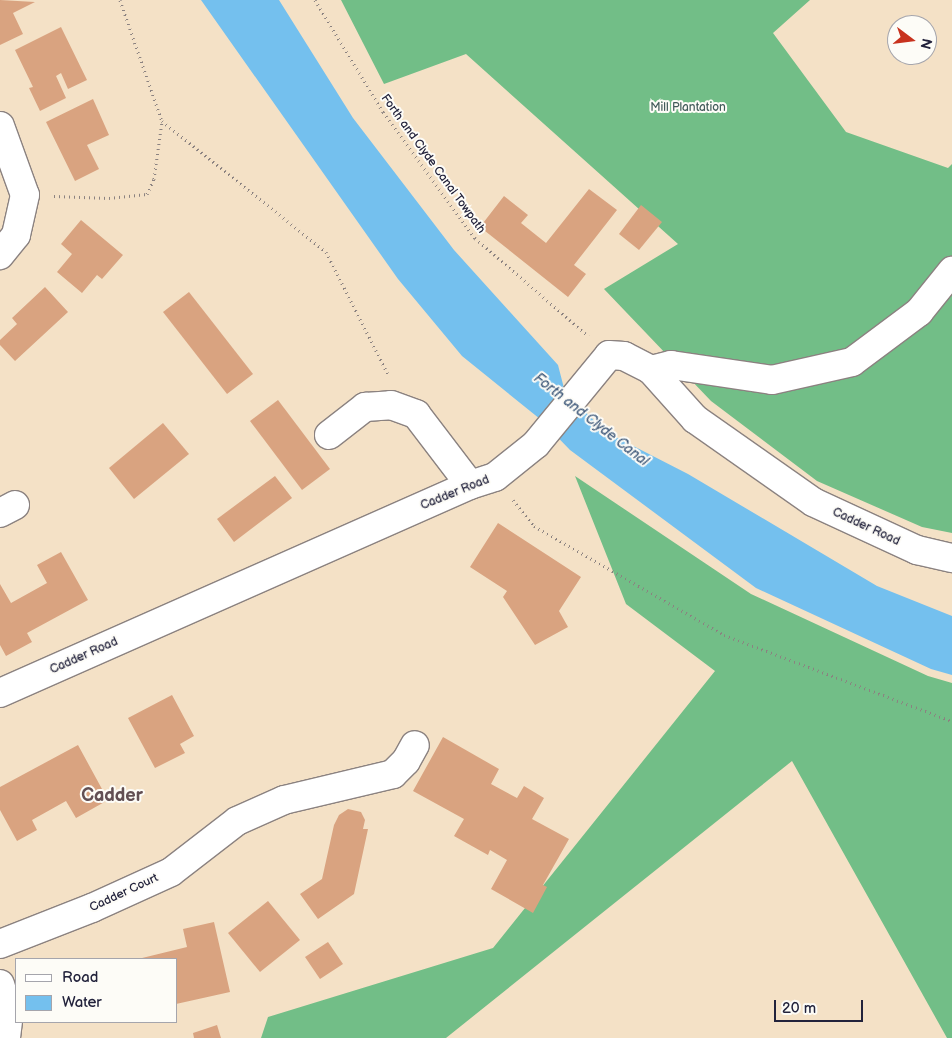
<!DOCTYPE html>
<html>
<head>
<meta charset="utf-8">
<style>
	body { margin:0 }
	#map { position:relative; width:952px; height:1038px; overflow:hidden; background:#f4e1c6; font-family:"Balsamiq Sans",sans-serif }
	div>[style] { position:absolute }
	.forest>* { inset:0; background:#72be87 }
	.water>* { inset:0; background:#74c0ee }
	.building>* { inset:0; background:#d9a380 }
	.path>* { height:3px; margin-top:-1.5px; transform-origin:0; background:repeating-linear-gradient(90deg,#8b8280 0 1px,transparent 0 5px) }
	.roads { filter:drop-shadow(1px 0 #8b8280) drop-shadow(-1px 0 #8b8280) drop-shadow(0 1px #8b8280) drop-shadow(0 -1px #8b8280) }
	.minor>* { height:28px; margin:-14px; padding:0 14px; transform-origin:14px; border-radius:14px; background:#fff }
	span { translate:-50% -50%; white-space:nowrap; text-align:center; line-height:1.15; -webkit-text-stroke:4px #fdfcf7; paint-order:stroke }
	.park-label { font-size:12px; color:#425b5a }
	.street-label { font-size:12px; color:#22223b }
	.water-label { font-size:14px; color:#3f597a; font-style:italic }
	.district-label { font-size:18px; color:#624f53; font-weight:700 }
	.legend { position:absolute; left:15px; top:958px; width:162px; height:65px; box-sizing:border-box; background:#fdfcf7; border:1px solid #a5a5ac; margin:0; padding:6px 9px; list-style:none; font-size:15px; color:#22223b }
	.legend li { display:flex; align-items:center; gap:10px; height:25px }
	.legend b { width:25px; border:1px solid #a5a5ac }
	.north { position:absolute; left:887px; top:15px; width:50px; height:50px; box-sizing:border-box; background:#fdfcf7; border:1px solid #a5a5ac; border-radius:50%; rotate:105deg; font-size:14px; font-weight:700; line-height:20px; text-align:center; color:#22223b }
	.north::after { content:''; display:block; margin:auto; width:18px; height:22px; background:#c8321e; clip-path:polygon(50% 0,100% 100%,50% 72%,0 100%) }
	.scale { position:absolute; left:774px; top:1000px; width:89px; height:22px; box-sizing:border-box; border:2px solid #22223b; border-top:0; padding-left:6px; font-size:15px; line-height:18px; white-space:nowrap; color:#22223b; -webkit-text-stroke:4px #fdfcf7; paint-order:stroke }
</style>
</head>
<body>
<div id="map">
	<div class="forest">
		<i style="clip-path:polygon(341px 0,810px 0,773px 33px,846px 132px,948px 168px,952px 164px,952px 533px,922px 527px,817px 481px,711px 401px,604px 289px,678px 244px,466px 54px,384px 84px)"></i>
		<i style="clip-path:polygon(575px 476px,751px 594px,928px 676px,952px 683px,952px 1038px,947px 1038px,792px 761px,446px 1038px,261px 1038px,268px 1017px,493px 948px,715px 671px,626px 604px)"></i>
	</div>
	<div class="water">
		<i style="clip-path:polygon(201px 0,279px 0,353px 118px,454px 250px,558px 365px,565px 392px,606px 432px,688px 474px,877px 586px,952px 616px,952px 675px,931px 669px,756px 588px,570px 450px,540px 419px,462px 356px,398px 279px)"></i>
	</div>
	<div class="building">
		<i style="clip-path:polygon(0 0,35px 2px,13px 13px,23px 34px,0 45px)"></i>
		<i style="clip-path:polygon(61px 27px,87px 80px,68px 89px,61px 73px,56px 76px,66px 98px,40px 111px,29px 88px,33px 87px,15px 50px)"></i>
		<i style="clip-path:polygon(93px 99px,109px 135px,87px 145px,99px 169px,75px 181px,46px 122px)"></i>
		<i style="clip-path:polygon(589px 189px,617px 210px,574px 265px,586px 274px,568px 297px,480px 227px,504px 196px,528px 215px,521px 223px,546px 243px)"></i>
		<i style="clip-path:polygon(641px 205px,662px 222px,639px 250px,619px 234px)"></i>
		<i style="clip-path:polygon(81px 220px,123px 255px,102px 279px,97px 275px,82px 293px,57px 272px,72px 254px,61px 244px)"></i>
		<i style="clip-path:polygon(45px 287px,68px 312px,15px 361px,0 345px,0 340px,17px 324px,12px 318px)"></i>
		<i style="clip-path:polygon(189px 292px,253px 374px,227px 394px,163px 312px)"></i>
		<i style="clip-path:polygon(278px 400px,330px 469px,302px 490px,250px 421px)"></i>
		<i style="clip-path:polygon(163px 423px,189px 454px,134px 499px,109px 468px)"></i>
		<i style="clip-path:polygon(275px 476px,292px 498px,234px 542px,217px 519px)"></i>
		<i style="clip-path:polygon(498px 523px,581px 577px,559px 611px,568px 627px,535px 645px,503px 597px,507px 591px,470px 567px)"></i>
		<i style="clip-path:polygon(61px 552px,88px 600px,27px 633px,32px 642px,6px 656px,0 645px,0 584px,11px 603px,47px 583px,37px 565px)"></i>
		<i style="clip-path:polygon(172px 695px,194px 736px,180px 744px,185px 753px,155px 768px,128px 718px)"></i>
		<i style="clip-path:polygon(443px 737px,499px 769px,491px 784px,517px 798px,524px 786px,544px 798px,532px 819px,569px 839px,543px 885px,547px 887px,533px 913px,491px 889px,507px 860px,490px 850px,488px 855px,454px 836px,464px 819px,413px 791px)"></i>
		<i style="clip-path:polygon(78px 745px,108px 800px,76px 818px,66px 801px,32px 820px,37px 830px,17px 841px,0 810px,0 787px)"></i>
		<i style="clip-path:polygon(348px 809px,361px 812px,365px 820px,363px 829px,368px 829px,354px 894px,318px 919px,300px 894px,322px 879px,334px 825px,339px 815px)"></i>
		<i style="clip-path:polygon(268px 901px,300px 940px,260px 972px,228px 933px)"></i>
		<i style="clip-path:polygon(214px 922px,230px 992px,176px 1004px,176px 959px,138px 959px,187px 947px,183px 929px)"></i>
		<i style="clip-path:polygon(328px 942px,343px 964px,320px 979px,305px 957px)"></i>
		<i style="clip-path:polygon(217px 1025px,221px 1038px,194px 1038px,193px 1033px)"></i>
	</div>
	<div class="path">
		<i style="left:120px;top:0;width:128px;rotate:70.9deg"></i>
		<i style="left:162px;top:121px;width:210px;rotate:38.6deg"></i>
		<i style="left:326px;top:252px;width:139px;rotate:63.1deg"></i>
		<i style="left:315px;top:0;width:131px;rotate:58.7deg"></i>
		<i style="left:383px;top:112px;width:156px;rotate:53.9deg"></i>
		<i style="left:475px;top:238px;width:150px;rotate:40.9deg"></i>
		<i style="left:54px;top:196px;width:55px;rotate:2.1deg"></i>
		<i style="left:109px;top:198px;width:38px;rotate:-6deg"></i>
		<i style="left:147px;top:194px;width:17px;rotate:-65deg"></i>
		<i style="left:154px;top:179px;width:59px;rotate:-82.1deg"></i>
		<i style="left:513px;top:500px;width:33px;rotate:51deg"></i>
		<i style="left:534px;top:526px;width:219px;rotate:29.8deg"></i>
		<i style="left:724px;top:635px;width:244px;rotate:20.7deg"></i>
	</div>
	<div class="roads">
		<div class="minor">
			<i style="left:0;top:126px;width:73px;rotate:70.1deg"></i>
			<i style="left:25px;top:195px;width:41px;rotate:102.7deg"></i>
			<i style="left:16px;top:235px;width:26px;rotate:129deg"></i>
			<i style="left:651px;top:370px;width:21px;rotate:-14deg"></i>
			<i style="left:671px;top:365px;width:102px;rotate:8.4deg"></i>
			<i style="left:772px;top:380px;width:82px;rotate:-12.7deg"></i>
			<i style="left:852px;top:362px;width:84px;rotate:-36.7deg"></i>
			<i style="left:919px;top:312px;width:53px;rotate:-51.2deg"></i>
			<i style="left:329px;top:435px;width:46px;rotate:-37.9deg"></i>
			<i style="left:365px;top:407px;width:26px;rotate:-4deg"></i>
			<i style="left:391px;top:405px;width:27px;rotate:20deg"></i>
			<i style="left:416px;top:414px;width:89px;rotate:52.7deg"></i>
			<i style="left:0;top:513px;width:17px;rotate:-28deg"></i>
			<i style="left:0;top:693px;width:514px;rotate:-23.87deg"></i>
			<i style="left:470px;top:485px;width:26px;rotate:-18deg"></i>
			<i style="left:495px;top:477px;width:53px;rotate:-38.8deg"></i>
			<i style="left:536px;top:444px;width:115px;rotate:-50.6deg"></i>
			<i style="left:609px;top:355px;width:15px;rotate:4deg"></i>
			<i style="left:624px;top:356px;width:30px;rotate:27deg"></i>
			<i style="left:651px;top:370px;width:66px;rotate:48.1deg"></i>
			<i style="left:695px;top:419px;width:144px;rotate:35.1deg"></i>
			<i style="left:813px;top:502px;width:115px;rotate:24.8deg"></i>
			<i style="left:917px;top:550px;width:36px;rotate:13deg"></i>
			<i style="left:0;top:944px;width:99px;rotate:-21.4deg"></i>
			<i style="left:92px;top:908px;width:87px;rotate:-24.5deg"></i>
			<i style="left:171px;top:872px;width:83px;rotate:-37.7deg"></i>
			<i style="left:237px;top:821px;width:51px;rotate:-24.1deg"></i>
			<i style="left:284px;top:800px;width:112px;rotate:-13.4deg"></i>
			<i style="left:393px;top:774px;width:18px;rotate:-45deg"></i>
			<i style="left:406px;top:761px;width:18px;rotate:-61deg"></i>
			<i style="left:0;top:984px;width:30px;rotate:73deg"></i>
			<i style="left:9px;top:1013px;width:25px;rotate:97deg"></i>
		</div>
	</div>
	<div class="park-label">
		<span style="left:688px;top:108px">Mill Plantation</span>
	</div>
	<div class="street-label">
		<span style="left:433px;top:164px;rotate:54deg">Forth and Clyde Canal Towpath</span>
		<span style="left:455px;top:493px;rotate:-22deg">Cadder Road</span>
		<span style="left:866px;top:527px;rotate:25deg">Cadder Road</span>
		<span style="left:84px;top:656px;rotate:-24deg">Cadder Road</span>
		<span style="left:124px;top:893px;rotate:-25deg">Cadder Court</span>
	</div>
	<div class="water-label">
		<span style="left:591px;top:420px;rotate:38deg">Forth and Clyde Canal</span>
	</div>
	<div class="district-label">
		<span style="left:112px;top:796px">Cadder</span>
	</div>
	<ul class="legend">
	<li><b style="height:6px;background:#fff"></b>Road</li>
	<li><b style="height:14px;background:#74c0ee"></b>Water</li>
	</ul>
	<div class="north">N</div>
	<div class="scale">20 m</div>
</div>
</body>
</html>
